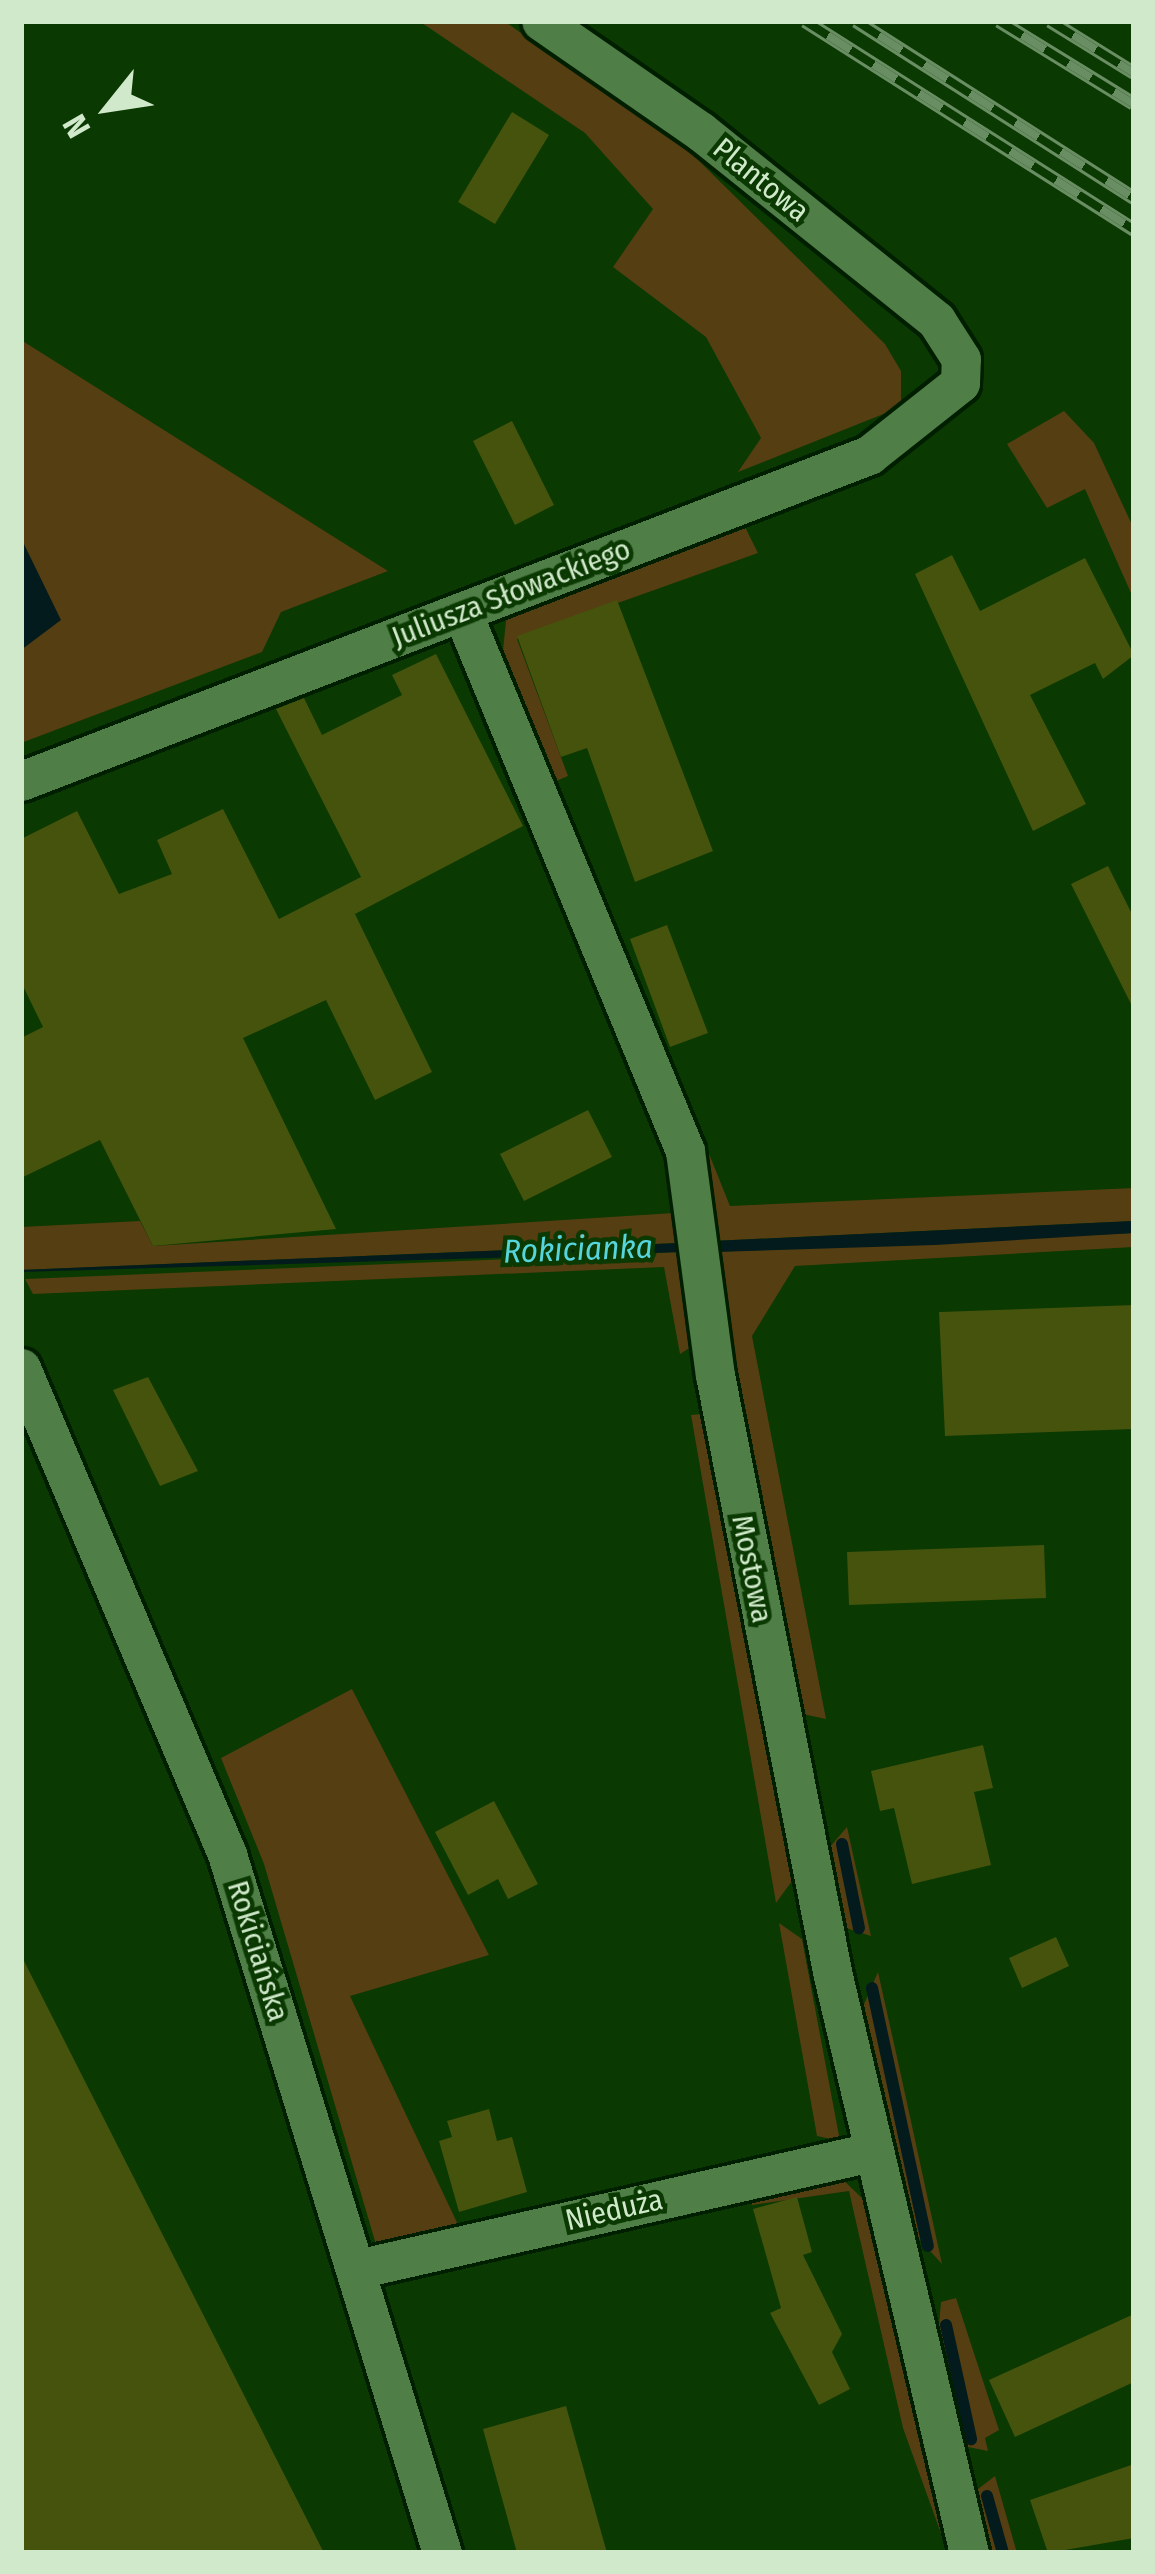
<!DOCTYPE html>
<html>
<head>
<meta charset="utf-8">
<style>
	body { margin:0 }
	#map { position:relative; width:1155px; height:2574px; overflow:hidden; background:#0a3901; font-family:"Fira Sans Condensed",sans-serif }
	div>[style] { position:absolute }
	.green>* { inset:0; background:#553e11 }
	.water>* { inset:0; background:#031b1c }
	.stream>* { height:12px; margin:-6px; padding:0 6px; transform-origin:6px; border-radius:6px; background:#031b1c }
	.building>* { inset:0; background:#45530c }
	.roads { filter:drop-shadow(3px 0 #001e00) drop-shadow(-3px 0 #001e00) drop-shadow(0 3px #001e00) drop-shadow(0 -3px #001e00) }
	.minor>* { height:39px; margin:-19.5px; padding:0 19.5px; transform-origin:19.5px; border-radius:19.5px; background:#507e47 }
	.rail>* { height:14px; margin-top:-7px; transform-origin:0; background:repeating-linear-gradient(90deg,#0a3901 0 27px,#6a8e63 0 54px); box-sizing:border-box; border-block:3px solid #6a8e63 }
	span { translate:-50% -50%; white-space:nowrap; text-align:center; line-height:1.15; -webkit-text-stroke:9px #0a3901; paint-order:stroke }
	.street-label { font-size:30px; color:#d0e9cb }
	.water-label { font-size:33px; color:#57d5dc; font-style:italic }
	.frame { position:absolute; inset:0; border:24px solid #d0e9cb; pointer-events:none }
	.north { position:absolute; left:48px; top:48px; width:120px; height:120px; -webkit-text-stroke:9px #0a3901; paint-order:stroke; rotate:240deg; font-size:33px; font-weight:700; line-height:48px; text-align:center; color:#d0e9cb }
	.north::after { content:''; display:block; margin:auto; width:42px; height:54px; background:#d0e9cb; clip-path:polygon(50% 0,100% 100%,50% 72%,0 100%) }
</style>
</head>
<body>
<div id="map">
	<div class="green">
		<i style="clip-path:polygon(419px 21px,504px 21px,692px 154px,885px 344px,901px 371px,901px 407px,738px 472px,761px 438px,706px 337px,613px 267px,653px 209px,585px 133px)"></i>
		<i style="clip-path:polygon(21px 340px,388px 571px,281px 612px,262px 652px,21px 743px)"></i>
		<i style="clip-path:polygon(1064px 411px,1094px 443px,1134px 529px,1134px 600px,1085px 489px,1047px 508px,1007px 444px)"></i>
		<i style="clip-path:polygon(770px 506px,779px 511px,744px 525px,758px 553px,517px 639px,568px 776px,549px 784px,503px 650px,506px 621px,521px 603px)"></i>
		<i style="clip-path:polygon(687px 1099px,730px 1206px,1134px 1188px,1134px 1221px,713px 1241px)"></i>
		<i style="clip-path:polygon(674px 1213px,680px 1243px,21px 1270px,21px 1227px,140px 1221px,153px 1246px)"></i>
		<i style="clip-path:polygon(1134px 1233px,1134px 1247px,795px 1266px,752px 1336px,826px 1719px,798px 1713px,714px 1252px)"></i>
		<i style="clip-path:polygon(681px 1252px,691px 1347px,680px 1354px,664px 1267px,33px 1294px,25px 1279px)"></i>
		<i style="clip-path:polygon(703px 1414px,781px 1802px,792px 1881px,776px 1903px,691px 1415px)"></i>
		<i style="clip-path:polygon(352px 1689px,489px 1955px,350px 1996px,461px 2231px,377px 2248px,264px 1864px,221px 1758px)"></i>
		<i style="clip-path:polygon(847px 1827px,871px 1936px,846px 1928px,829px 1848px)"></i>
		<i style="clip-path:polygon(779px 1923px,802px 1939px,840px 2141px,817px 2136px)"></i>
		<i style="clip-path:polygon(878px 1972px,899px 2066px,942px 2264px,907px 2226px,862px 2009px)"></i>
		<i style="clip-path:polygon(837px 2174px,864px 2200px,948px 2553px,903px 2428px,849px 2191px,752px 2205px,749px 2192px)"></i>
		<i style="clip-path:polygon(956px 2298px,999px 2430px,985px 2438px,988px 2451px,963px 2446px,937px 2348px,941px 2302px)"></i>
		<i style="clip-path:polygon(995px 2476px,1017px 2553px,989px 2553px,974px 2492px)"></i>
	</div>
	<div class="water">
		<i style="clip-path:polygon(21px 538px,61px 620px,21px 650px)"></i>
		<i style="clip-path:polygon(1134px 1221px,1134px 1233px,935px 1245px,714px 1252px,713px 1241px)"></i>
		<i style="clip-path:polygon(680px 1243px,681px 1252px,21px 1272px,21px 1270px)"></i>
	</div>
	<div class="stream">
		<i style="left:842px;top:1844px;width:86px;rotate:78.6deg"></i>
		<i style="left:872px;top:1988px;width:264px;rotate:77.8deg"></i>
		<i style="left:946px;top:2325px;width:117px;rotate:77.6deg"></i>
		<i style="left:987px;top:2496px;width:59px;rotate:74.3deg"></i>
	</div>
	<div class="building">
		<i style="clip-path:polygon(512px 112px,549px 135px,495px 224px,458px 202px)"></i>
		<i style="clip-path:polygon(512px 421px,554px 505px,515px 525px,473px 441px)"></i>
		<i style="clip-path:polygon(952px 555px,980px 611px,1085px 558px,1134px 655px,1103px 679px,1095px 663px,1030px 695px,1086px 804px,1033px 831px,915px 574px)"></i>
		<i style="clip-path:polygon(617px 600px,713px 851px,635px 882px,587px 748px,561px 757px,517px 636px)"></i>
		<i style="clip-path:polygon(436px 654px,523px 826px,355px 914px,432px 1072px,375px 1100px,326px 1000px,243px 1038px,336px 1229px,153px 1246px,100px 1140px,21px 1178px,21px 1038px,43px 1027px,21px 982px,21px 839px,77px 811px,119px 894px,172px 874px,157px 840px,223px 809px,279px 919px,361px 877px,276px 709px,304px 698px,322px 735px,402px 695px,392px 675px)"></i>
		<i style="clip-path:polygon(1108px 866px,1134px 918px,1134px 1010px,1071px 884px)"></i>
		<i style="clip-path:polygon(667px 925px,708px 1033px,670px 1047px,630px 939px)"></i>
		<i style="clip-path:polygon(588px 1110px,612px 1157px,524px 1201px,500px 1154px)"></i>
		<i style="clip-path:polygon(1134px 1305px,1134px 1429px,945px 1436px,939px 1312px)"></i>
		<i style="clip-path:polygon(148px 1377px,198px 1471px,160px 1486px,113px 1390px)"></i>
		<i style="clip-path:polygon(1044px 1545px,1046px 1598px,849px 1605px,847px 1552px)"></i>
		<i style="clip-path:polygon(983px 1745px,993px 1788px,974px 1792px,991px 1865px,912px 1884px,894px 1808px,880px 1811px,871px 1771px)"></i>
		<i style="clip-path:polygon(494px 1801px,538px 1884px,508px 1899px,498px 1879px,468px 1895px,435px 1832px)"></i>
		<i style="clip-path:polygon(1056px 1937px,1069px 1966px,1022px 1988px,1009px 1958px)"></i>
		<i style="clip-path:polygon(21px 1955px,324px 2553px,21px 2553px)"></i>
		<i style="clip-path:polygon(489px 2109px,497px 2141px,512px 2137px,527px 2192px,459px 2212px,439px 2141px,452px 2137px,447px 2121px)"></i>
		<i style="clip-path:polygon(797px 2197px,812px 2252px,803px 2255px,842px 2334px,832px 2352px,850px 2389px,819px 2405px,770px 2313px,781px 2308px,753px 2209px)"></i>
		<i style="clip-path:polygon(1134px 2314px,1134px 2382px,1015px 2437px,989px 2380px)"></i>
		<i style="clip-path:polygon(566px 2406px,607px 2553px,517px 2553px,483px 2429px)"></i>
		<i style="clip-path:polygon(1134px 2464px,1134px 2538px,1048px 2553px,1030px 2500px)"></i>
	</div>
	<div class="roads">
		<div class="minor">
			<i style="left:462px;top:612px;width:583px;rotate:67.52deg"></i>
			<i style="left:685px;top:1151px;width:226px;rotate:82.4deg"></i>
			<i style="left:715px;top:1375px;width:612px;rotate:78.89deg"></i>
			<i style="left:833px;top:1976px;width:593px;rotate:76.74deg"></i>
			<i style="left:21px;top:781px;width:909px;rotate:-21.03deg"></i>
			<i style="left:869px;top:455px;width:116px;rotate:-38.4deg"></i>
			<i style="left:960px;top:383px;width:24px;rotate:-88deg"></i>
			<i style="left:961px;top:359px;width:46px;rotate:-122.7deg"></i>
			<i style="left:936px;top:320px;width:302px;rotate:-141.3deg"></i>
			<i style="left:700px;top:131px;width:193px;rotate:-145.3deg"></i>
			<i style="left:21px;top:1368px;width:528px;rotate:67.03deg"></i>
			<i style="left:227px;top:1854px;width:731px;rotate:72.9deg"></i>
			<i style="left:357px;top:2269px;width:527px;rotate:-12.82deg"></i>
		</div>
	</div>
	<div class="rail">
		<i style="left:805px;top:21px;width:390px;rotate:32.4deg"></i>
		<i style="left:856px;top:21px;width:330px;rotate:32.5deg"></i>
		<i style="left:999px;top:21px;width:158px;rotate:31.6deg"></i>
		<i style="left:1050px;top:21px;width:99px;rotate:31.8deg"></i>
	</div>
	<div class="street-label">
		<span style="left:761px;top:180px;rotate:39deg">Plantowa</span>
		<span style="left:511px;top:593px;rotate:-21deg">Juliusza Słowackiego</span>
		<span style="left:752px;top:1569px;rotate:79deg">Mostowa</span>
		<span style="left:258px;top:1951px;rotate:73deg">Rokiciańska</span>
		<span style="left:614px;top:2210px;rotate:-13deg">Nieduża</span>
	</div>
	<div class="water-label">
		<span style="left:578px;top:1250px;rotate:-2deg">Rokicianka</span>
	</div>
	<div class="frame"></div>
	<div class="north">N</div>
</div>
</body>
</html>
